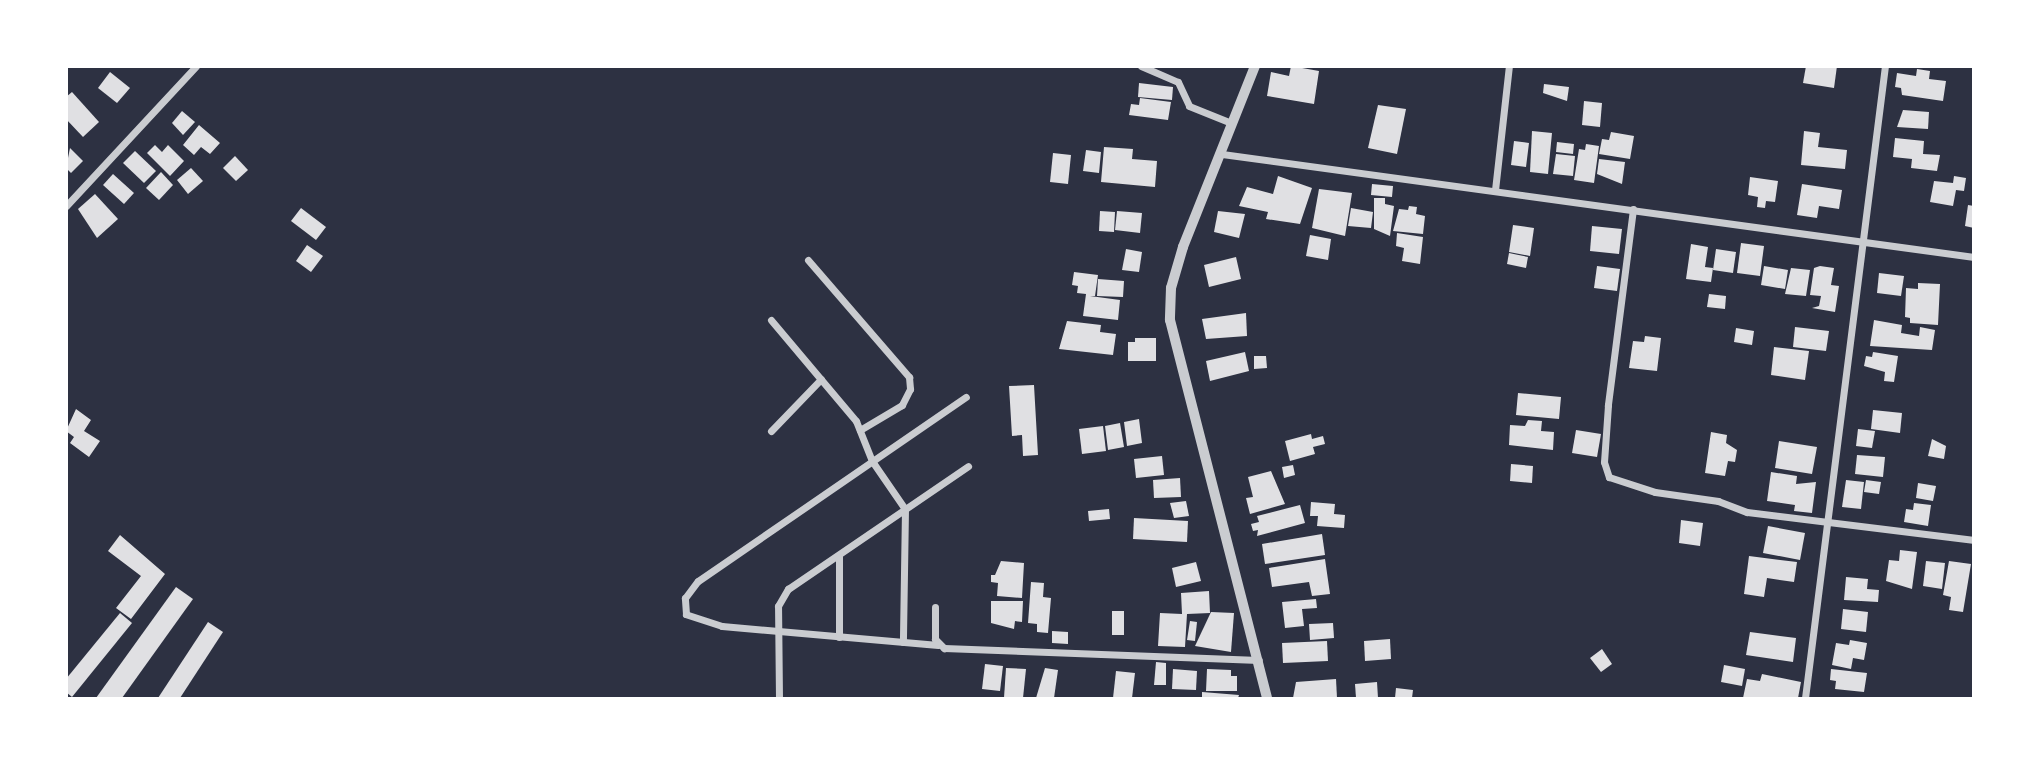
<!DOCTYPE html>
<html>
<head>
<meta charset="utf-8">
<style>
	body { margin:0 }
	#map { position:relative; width:2040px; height:765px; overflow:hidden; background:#2d3142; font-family:Georgia,serif }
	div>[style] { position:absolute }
	.building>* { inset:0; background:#e0e0e3 }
	.minor>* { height:7px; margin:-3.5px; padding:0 3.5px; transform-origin:3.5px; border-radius:3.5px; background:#caccd0 }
	.tertiary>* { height:10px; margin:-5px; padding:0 5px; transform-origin:5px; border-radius:5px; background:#caccd0 }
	span { translate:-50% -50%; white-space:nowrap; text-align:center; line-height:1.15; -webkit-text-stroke:5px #fff; paint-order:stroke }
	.frame { position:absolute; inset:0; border:68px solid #fff; pointer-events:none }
</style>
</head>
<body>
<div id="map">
	<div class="building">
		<i style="clip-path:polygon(1291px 66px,1319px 71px,1314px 104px,1267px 96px,1271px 72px,1289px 76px)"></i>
		<i style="clip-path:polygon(1806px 66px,1837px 66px,1834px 88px,1803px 83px)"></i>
		<i style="clip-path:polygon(1917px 69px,1930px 71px,1929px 79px,1946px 81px,1943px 101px,1902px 95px,1901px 88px,1895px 87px,1897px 73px,1916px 76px)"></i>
		<i style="clip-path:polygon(110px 72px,130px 88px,117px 103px,98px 88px)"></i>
		<i style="clip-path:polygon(1139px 83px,1173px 87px,1172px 100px,1138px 97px)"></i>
		<i style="clip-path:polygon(1544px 84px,1569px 87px,1567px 101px,1543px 93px)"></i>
		<i style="clip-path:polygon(72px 92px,99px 122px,83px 137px,66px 119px,66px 97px)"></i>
		<i style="clip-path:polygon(1140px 98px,1171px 102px,1168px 120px,1129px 115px,1131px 104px,1139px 105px)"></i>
		<i style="clip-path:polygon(1584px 101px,1602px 103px,1600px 127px,1582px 125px)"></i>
		<i style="clip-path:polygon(1378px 105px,1406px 109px,1397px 154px,1368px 148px)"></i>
		<i style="clip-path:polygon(1903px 110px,1929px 112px,1928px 129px,1897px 127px)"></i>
		<i style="clip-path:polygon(182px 111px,195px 122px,183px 135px,172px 123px)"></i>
		<i style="clip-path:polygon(199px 125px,220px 143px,210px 154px,201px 147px,194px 155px,183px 145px)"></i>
		<i style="clip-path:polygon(1532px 131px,1552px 133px,1548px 174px,1530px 172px)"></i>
		<i style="clip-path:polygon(1804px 131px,1820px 133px,1818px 147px,1847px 150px,1845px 169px,1801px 165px)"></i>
		<i style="clip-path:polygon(1611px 132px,1634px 136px,1630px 159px,1599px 154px,1602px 139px,1609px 140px)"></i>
		<i style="clip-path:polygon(1895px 138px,1924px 141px,1923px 154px,1940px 155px,1937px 171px,1911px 168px,1912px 159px,1893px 157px)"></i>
		<i style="clip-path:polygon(1514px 141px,1529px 143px,1526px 167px,1511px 165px)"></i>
		<i style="clip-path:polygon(1557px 142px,1574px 144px,1573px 154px,1556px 152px)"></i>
		<i style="clip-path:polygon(1586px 144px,1599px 146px,1594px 183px,1574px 180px,1579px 149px,1585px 150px)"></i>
		<i style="clip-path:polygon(155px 145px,162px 152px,168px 145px,184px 161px,170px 176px,147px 153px)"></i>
		<i style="clip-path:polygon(1104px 147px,1133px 149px,1132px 159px,1157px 161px,1155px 187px,1101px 182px)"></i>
		<i style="clip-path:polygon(70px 148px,83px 161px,71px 173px,66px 168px)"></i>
		<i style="clip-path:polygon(1086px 150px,1101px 152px,1099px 173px,1083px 171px)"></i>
		<i style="clip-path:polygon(135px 151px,156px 171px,144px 183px,123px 163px)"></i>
		<i style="clip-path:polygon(1053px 153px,1071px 155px,1068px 184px,1050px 182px)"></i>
		<i style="clip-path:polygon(1556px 154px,1575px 156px,1573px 176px,1553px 174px)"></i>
		<i style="clip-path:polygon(235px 156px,248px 170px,236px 181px,223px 168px)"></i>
		<i style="clip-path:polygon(1599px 159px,1625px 162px,1622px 184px,1597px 174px)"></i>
		<i style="clip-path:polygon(191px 168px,203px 181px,188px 194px,177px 180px)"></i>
		<i style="clip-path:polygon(161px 172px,173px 185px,159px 200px,146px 188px)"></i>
		<i style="clip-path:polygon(113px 174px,134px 193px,124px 204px,103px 185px)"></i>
		<i style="clip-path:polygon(1278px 176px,1312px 188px,1300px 224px,1266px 219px,1268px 212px,1239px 206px,1247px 187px,1273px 194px)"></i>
		<i style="clip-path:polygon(1954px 176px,1966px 178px,1964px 191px,1956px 190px,1953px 206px,1930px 202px,1934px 181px,1953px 183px)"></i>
		<i style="clip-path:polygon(1750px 177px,1778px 181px,1775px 202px,1766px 201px,1765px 208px,1757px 207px,1758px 197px,1748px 195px)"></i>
		<i style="clip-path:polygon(1372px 184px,1393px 186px,1392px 197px,1371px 195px)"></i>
		<i style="clip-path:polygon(1802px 184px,1842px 190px,1839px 209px,1819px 206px,1817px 218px,1797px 215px)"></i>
		<i style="clip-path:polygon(1319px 189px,1352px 193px,1345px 236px,1312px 228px)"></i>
		<i style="clip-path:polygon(95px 194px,118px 219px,97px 238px,78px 209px)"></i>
		<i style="clip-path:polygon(1374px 198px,1385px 198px,1385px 204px,1394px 206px,1390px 236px,1374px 229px)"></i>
		<i style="clip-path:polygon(1968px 205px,1974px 206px,1974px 228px,1965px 226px)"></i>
		<i style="clip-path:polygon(1409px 206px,1417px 207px,1416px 214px,1425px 216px,1423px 234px,1393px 231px,1399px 209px,1408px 210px)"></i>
		<i style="clip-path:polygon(301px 208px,326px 227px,316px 240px,291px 221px)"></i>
		<i style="clip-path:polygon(1351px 208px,1373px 212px,1371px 228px,1348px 226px)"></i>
		<i style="clip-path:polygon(1100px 211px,1115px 212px,1114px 232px,1099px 231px)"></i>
		<i style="clip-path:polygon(1117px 211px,1142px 213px,1140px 233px,1115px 230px)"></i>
		<i style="clip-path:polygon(1218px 211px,1245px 214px,1239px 238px,1214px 232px)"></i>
		<i style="clip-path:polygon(1513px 225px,1534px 228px,1530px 256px,1509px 252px)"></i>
		<i style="clip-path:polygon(1592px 226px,1622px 229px,1619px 254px,1590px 251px)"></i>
		<i style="clip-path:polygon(1397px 233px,1423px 237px,1420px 264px,1402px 261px,1404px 248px,1396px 246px)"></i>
		<i style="clip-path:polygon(1310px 235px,1331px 239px,1328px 260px,1306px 256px)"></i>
		<i style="clip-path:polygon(1741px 243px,1764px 246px,1760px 276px,1737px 273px)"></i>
		<i style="clip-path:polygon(1691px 244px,1708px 247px,1705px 267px,1713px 268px,1711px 282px,1686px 279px)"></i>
		<i style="clip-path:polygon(307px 245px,323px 256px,311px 272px,296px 261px)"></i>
		<i style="clip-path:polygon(1126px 249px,1142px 252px,1139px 272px,1122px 270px)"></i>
		<i style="clip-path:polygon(1716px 249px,1736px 252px,1733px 273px,1713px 270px)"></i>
		<i style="clip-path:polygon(1509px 253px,1528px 257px,1526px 268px,1507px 264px)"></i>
		<i style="clip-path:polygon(1236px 257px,1241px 279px,1209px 287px,1204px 265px)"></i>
		<i style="clip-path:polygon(1597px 266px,1620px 269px,1617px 291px,1594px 288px)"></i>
		<i style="clip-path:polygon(1764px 266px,1788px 270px,1785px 289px,1761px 285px)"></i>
		<i style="clip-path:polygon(1820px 266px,1834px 268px,1831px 285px,1839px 286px,1835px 312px,1812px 308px,1819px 306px,1821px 296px,1810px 295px,1814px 268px)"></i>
		<i style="clip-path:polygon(1791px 268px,1810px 270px,1806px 296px,1785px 294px)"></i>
		<i style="clip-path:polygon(1074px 272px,1098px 275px,1095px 296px,1090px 296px,1120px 300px,1118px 320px,1083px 316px,1086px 294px,1077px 293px,1078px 286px,1072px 285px)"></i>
		<i style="clip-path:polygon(1879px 273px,1904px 276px,1901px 296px,1877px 293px)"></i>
		<i style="clip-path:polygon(1098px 279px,1124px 281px,1123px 297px,1097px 296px)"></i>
		<i style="clip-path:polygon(1918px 283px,1940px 284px,1938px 325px,1910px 323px,1910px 318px,1905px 317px,1906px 288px,1918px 289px)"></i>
		<i style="clip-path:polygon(1709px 294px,1726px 296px,1725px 309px,1707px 307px)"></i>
		<i style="clip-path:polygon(1246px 313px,1247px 336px,1206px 339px,1202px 319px)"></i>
		<i style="clip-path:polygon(1874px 320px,1902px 325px,1901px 333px,1919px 336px,1920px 327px,1935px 330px,1932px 350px,1870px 346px)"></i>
		<i style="clip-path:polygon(1067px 321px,1101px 325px,1100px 332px,1116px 334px,1113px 355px,1059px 349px)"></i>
		<i style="clip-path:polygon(1795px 327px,1829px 331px,1826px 351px,1793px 347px)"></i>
		<i style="clip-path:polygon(1736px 328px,1754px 331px,1752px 345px,1734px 342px)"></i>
		<i style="clip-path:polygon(1645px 336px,1661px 338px,1657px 371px,1629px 368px,1633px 341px,1644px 342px)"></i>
		<i style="clip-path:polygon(1135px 338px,1156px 338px,1156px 361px,1128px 361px,1128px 342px,1135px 342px)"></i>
		<i style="clip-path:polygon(1774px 347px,1809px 351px,1805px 380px,1771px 375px)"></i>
		<i style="clip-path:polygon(1245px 352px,1249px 371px,1210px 381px,1206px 361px)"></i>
		<i style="clip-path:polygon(1873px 352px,1898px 356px,1894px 382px,1884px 381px,1885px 372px,1864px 366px,1866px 356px,1872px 357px)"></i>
		<i style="clip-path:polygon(1254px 356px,1266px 356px,1267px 368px,1254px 369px)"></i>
		<i style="clip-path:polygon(1034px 385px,1038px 455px,1023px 456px,1022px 435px,1012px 436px,1009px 386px)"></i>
		<i style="clip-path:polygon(1518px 393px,1561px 397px,1559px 419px,1516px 415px)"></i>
		<i style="clip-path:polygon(76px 409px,91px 420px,84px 431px,100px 441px,89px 457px,70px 443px,74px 437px,66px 431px)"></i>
		<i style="clip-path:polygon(1873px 410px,1902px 413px,1900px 433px,1871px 429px)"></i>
		<i style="clip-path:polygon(1139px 419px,1142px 443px,1127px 446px,1124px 422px)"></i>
		<i style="clip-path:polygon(1528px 420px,1542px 421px,1541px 431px,1554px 432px,1553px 450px,1509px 445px,1510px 425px,1525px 426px)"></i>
		<i style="clip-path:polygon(1120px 423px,1124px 447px,1108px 450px,1105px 426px)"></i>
		<i style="clip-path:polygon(1103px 426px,1106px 451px,1082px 454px,1079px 429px)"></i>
		<i style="clip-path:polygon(1858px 429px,1875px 431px,1872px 448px,1856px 446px)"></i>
		<i style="clip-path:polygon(1576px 430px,1601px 434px,1597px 457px,1572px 453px)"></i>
		<i style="clip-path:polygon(1711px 432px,1727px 435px,1726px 443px,1737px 450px,1735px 462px,1728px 461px,1725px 476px,1705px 473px)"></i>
		<i style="clip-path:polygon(1311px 434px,1312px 439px,1323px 436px,1325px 444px,1313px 447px,1315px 454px,1290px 461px,1285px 441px)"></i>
		<i style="clip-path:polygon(1932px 439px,1946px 446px,1944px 459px,1928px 456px)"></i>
		<i style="clip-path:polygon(1779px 441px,1817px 447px,1812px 474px,1775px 468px)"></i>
		<i style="clip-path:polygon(1857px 455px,1885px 457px,1883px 477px,1855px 474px)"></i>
		<i style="clip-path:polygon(1162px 456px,1164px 475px,1136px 478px,1134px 459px)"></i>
		<i style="clip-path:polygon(1511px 464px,1533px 466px,1532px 483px,1510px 481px)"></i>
		<i style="clip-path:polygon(1293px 465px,1295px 475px,1284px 478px,1282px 467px)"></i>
		<i style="clip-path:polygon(1271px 471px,1285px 504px,1250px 514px,1246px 498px,1253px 497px,1248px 477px)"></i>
		<i style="clip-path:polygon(1771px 472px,1797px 476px,1796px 484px,1816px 482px,1812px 513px,1794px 511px,1795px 505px,1767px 501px)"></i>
		<i style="clip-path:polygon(1180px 478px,1181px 497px,1154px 498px,1153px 480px)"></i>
		<i style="clip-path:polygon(1846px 480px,1864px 482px,1861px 509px,1842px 507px)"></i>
		<i style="clip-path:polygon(1866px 480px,1881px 482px,1879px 494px,1864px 492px)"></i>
		<i style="clip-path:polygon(1918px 483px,1936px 486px,1933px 501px,1916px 498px)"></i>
		<i style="clip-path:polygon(1186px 501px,1189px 516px,1174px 518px,1170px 503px)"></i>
		<i style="clip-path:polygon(1311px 502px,1335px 504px,1334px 514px,1345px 515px,1344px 528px,1317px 526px,1318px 516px,1310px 516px)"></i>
		<i style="clip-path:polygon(1914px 503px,1931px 505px,1928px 526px,1904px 522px,1906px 509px,1913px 510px)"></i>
		<i style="clip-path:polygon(1300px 505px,1305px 523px,1257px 536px,1258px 530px,1253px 531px,1251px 524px,1259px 522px,1257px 516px)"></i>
		<i style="clip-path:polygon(1109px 509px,1110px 519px,1089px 521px,1088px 511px)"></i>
		<i style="clip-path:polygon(1134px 518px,1188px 521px,1187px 542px,1133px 539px)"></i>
		<i style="clip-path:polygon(1681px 520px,1703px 523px,1700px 546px,1679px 543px)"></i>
		<i style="clip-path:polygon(1768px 526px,1805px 533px,1800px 560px,1763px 553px)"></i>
		<i style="clip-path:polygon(1322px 534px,1325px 555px,1265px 564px,1262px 544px)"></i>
		<i style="clip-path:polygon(120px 535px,165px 574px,131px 619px,116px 608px,141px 576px,108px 551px)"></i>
		<i style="clip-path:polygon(1900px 550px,1917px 552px,1912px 589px,1886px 581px,1889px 560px,1899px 561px)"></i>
		<i style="clip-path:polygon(1749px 556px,1797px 562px,1794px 582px,1767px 578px,1764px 597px,1744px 594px)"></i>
		<i style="clip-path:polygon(1325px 559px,1330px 594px,1312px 596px,1309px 582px,1272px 587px,1269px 568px)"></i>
		<i style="clip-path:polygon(1001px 561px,1024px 563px,1022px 598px,997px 596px,998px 583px,991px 582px,991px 575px,995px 575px)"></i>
		<i style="clip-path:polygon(1926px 561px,1945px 563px,1942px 589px,1923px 586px)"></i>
		<i style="clip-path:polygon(1949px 561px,1971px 564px,1963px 612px,1949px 610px,1951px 597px,1943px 595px)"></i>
		<i style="clip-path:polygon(1196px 562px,1201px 581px,1176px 587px,1172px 568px)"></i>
		<i style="clip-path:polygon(1846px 577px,1868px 579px,1867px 589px,1879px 590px,1878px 602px,1844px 600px)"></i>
		<i style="clip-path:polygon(1031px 582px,1044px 583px,1043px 597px,1051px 598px,1048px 633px,1037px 632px,1037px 624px,1028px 623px)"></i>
		<i style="clip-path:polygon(176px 587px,193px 599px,122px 698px,96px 698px)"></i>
		<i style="clip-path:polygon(1209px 591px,1210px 613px,1187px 614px,1185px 647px,1158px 646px,1160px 613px,1182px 614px,1181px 593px)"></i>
		<i style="clip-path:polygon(1316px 599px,1317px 608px,1302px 609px,1304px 626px,1285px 628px,1282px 602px)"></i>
		<i style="clip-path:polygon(991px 601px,1023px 601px,1022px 622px,1015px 621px,1014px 629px,991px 623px)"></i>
		<i style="clip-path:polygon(1843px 609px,1868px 612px,1866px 632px,1841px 629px)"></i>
		<i style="clip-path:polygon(1112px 611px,1124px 611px,1124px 635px,1112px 635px)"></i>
		<i style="clip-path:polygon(1211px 612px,1234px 613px,1231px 652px,1195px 646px)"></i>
		<i style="clip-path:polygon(120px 613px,132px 623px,72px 697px,66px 692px,66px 679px)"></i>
		<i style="clip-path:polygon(1190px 621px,1197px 622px,1195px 641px,1187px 640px)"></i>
		<i style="clip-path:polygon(208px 622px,223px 632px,180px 698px,158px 698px)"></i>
		<i style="clip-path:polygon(1333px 623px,1334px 638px,1310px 640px,1309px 624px)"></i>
		<i style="clip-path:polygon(1052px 631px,1068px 632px,1068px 644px,1052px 643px)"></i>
		<i style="clip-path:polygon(1750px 632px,1796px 638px,1793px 662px,1746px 655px)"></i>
		<i style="clip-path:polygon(1390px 639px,1391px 659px,1365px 661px,1364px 641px)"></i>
		<i style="clip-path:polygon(1850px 640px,1867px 643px,1864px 660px,1853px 658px,1851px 669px,1832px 665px,1836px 643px,1849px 645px)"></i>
		<i style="clip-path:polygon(1327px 641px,1328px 661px,1283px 663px,1282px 643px)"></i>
		<i style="clip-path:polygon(1602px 649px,1612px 664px,1601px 672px,1590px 658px)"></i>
		<i style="clip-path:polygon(1156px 662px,1166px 663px,1166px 685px,1154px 685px)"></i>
		<i style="clip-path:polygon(985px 664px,1003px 666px,1000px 691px,982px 689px)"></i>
		<i style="clip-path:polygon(1724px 665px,1745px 669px,1742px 686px,1721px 682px)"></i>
		<i style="clip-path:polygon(1006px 668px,1026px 669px,1023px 698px,1004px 698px)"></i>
		<i style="clip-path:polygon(1045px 668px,1058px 670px,1054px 698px,1036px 698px)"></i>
		<i style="clip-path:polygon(1173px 669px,1197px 671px,1196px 690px,1172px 689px)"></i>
		<i style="clip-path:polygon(1207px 669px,1231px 670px,1231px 676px,1237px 676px,1237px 691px,1206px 691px)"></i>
		<i style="clip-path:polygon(1831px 669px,1867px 673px,1864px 692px,1835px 689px,1836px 681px,1830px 680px)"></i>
		<i style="clip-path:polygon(1116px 671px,1135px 673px,1132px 698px,1113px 698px)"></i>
		<i style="clip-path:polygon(1762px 674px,1801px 682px,1798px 698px,1743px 698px,1747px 679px,1760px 681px)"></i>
		<i style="clip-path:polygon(1336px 679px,1337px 698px,1293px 698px,1296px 682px)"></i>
		<i style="clip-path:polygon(1377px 682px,1378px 698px,1356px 698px,1355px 684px)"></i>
		<i style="clip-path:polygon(1396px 688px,1413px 690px,1412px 698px,1395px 698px)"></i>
		<i style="clip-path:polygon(1202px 692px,1239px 695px,1238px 698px,1202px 698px)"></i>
	</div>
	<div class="minor">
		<i style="left:1141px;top:66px;width:40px;rotate:23.4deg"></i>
		<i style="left:1178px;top:82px;width:26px;rotate:65deg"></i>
		<i style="left:1189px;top:106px;width:45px;rotate:22deg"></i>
		<i style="left:1222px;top:154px;width:759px;rotate:7.8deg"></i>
		<i style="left:1495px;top:190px;width:125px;rotate:-83.6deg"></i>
		<i style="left:66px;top:206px;width:191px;rotate:-47.1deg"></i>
		<i style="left:1633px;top:209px;width:198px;rotate:97.3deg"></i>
		<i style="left:1608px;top:405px;width:57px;rotate:94deg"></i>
		<i style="left:1604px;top:462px;width:16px;rotate:72deg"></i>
		<i style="left:1609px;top:477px;width:48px;rotate:18.1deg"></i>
		<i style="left:1655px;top:492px;width:64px;rotate:8.1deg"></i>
		<i style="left:1718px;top:501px;width:31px;rotate:21deg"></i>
		<i style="left:1747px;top:512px;width:229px;rotate:7deg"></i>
		<i style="left:808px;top:260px;width:155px;rotate:49.2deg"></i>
		<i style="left:909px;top:377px;width:12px;rotate:85deg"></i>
		<i style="left:910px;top:389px;width:18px;rotate:117deg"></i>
		<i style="left:902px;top:405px;width:49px;rotate:149.2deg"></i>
		<i style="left:771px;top:320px;width:132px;rotate:49.9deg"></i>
		<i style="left:856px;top:421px;width:43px;rotate:68.2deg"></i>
		<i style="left:872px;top:461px;width:58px;rotate:55.5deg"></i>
		<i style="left:905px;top:509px;width:133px;rotate:90.9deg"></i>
		<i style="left:771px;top:431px;width:72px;rotate:-46.1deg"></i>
		<i style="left:839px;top:555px;width:82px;rotate:90deg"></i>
		<i style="left:935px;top:607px;width:32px;rotate:90deg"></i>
		<i style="left:935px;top:639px;width:13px;rotate:45deg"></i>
		<i style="left:944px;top:648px;width:315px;rotate:2.2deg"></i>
		<i style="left:938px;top:645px;width:217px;rotate:-175deg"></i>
		<i style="left:722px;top:626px;width:38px;rotate:-162deg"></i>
		<i style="left:686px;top:614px;width:16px;rotate:-94deg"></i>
		<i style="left:685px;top:598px;width:21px;rotate:-53deg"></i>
		<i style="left:698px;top:581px;width:325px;rotate:-34.5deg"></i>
		<i style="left:779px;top:698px;width:92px;rotate:-90.6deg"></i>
		<i style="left:778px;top:606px;width:20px;rotate:-60deg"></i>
		<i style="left:788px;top:589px;width:218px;rotate:-34.3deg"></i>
		<i style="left:1805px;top:698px;width:637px;rotate:-82.79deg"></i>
	</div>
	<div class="tertiary">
		<i style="left:1255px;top:66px;width:195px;rotate:111.7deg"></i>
		<i style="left:1183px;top:247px;width:43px;rotate:106.3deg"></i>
		<i style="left:1171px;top:288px;width:32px;rotate:92deg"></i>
		<i style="left:1170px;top:320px;width:390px;rotate:75.6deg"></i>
	</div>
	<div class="frame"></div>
</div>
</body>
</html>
